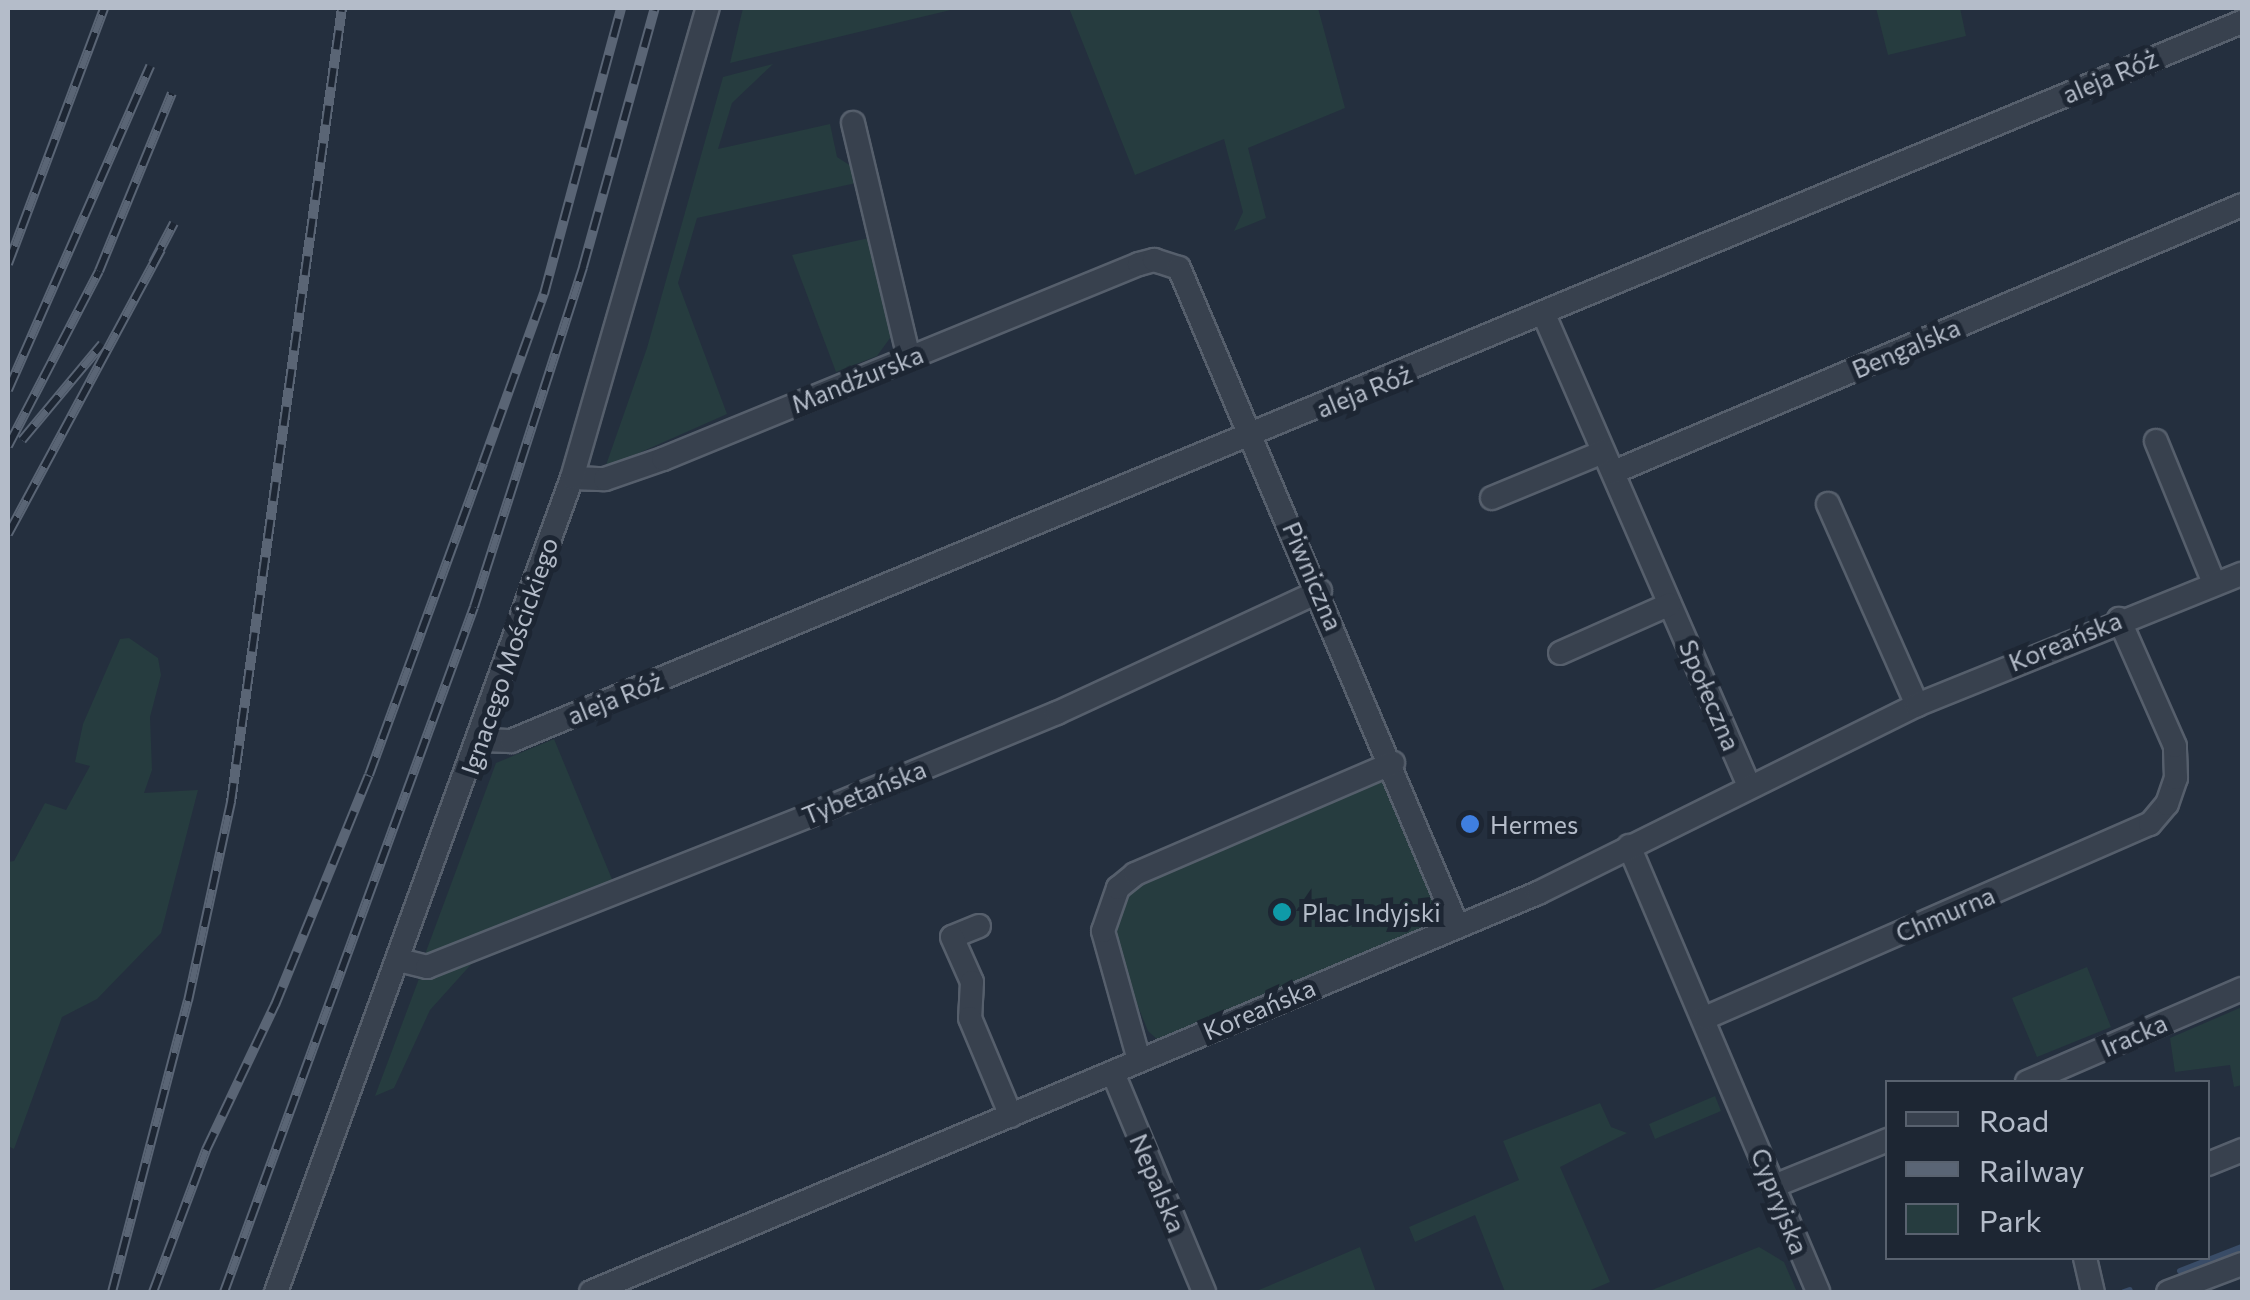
<!DOCTYPE html>
<html>
<head>
<meta charset="utf-8">
<style>
	body { margin:0 }
	#map { position:relative; width:2250px; height:1300px; overflow:hidden; background:#242f3e; font-family:Commissioner,sans-serif }
	div>[style] { position:absolute }
	.green>* { inset:0; background:#263c3f }
	.stream>* { height:6px; margin:-3px; padding:0 3px; transform-origin:3px; border-radius:3px; background:#394c67 }
	.roads { filter:drop-shadow(2px 0 #565f6c) drop-shadow(-2px 0 #565f6c) drop-shadow(0 2px #565f6c) drop-shadow(0 -2px #565f6c) }
	.minor>* { height:22px; margin:-11px; padding:0 11px; transform-origin:11px; border-radius:11px; background:#38414e }
	.rail>* { height:10px; margin-top:-5px; transform-origin:0; background:repeating-linear-gradient(90deg,#1d2633 0 19px,#5a6575 0 38px); box-sizing:border-box; border-block:2px solid #5a6575 }
	.dots>* { width:28px; height:28px; translate:-50% -50%; box-sizing:border-box; border:5px solid #1d2633; border-radius:50% }
	span { translate:-50% -50%; white-space:nowrap; text-align:center; line-height:1.15; -webkit-text-stroke:10px #1d2633; paint-order:stroke }
	.street-label { font-size:25px; color:#b4bcc9 }
	.poi-label { font-size:25px; color:#b4bcc9 }
	.left { translate:0 -50%; text-align:left }
	.frame { position:absolute; inset:0; border:10px solid #b4bcc9; pointer-events:none }
	.legend { position:absolute; left:1885px; top:1080px; width:325px; height:180px; box-sizing:border-box; background:#1d2633; border:2px solid #59626f; margin:0; padding:12px 18px; list-style:none; font-size:30px; color:#b4bcc9 }
	.legend li { display:flex; align-items:center; gap:20px; height:50px }
	.legend b { width:50px; border:2px solid #59626f }
</style>
</head>
<body>
<div id="map">
	<div class="green">
		<i style="clip-path:polygon(743px 8px,959px 8px,730px 63px)"></i>
		<i style="clip-path:polygon(1069px 8px,1318px 8px,1345px 108px,1248px 148px,1266px 218px,1234px 231px,1243px 212px,1224px 139px,1135px 175px)"></i>
		<i style="clip-path:polygon(1876px 8px,1960px 8px,1966px 36px,1888px 55px)"></i>
		<i style="clip-path:polygon(773px 64px,732px 103px,718px 149px,830px 124px,837px 157px,851px 166px,856px 183px,697px 218px,678px 283px,727px 414px,605px 468px,647px 348px,723px 77px)"></i>
		<i style="clip-path:polygon(869px 238px,893px 334px,877px 356px,836px 372px,792px 255px)"></i>
		<i style="clip-path:polygon(129px 638px,158px 658px,161px 675px,150px 717px,152px 770px,144px 793px,198px 790px,161px 933px,97px 999px,62px 1017px,14px 1149px,8px 1146px,8px 862px,14px 861px,45px 803px,66px 810px,90px 766px,75px 762px,83px 724px,120px 639px)"></i>
		<i style="clip-path:polygon(554px 739px,614px 884px,424px 957px,496px 763px)"></i>
		<i style="clip-path:polygon(1376px 779px,1389px 780px,1444px 912px,1440px 924px,1160px 1042px,1148px 1031px,1110px 938px,1126px 891px)"></i>
		<i style="clip-path:polygon(475px 960px,430px 1010px,394px 1088px,375px 1096px,420px 976px)"></i>
		<i style="clip-path:polygon(2087px 967px,2111px 1027px,2037px 1057px,2012px 998px)"></i>
		<i style="clip-path:polygon(2242px 1007px,2242px 1085px,2234px 1087px,2230px 1065px,2175px 1072px,2170px 1038px)"></i>
		<i style="clip-path:polygon(1715px 1096px,1721px 1111px,1655px 1139px,1649px 1124px)"></i>
		<i style="clip-path:polygon(1600px 1103px,1611px 1127px,1627px 1133px,1560px 1167px,1610px 1282px,1586px 1292px,1505px 1292px,1475px 1215px,1415px 1242px,1409px 1227px,1519px 1180px,1503px 1141px)"></i>
		<i style="clip-path:polygon(1360px 1247px,1376px 1292px,1254px 1292px,1311px 1268px)"></i>
		<i style="clip-path:polygon(1759px 1247px,1784px 1262px,1797px 1292px,1647px 1292px)"></i>
	</div>
	<div class="stream">
		<i style="left:2180px;top:1271px;width:66px;rotate:-21.2deg"></i>
		<i style="left:2124px;top:1292px;width:6px;rotate:-18deg"></i>
	</div>
	<div class="roads">
		<div class="minor">
			<i style="left:853px;top:123px;width:242px;rotate:76.6deg"></i>
			<i style="left:1545px;top:317px;width:511px;rotate:66.49deg"></i>
			<i style="left:2156px;top:441px;width:153px;rotate:67.8deg"></i>
			<i style="left:1614px;top:472px;width:682px;rotate:-23.03deg"></i>
			<i style="left:572px;top:478px;width:33px;rotate:2deg"></i>
			<i style="left:605px;top:479px;width:61px;rotate:-19deg"></i>
			<i style="left:663px;top:459px;width:514px;rotate:-22.28deg"></i>
			<i style="left:1139px;top:264px;width:16px;rotate:-15deg"></i>
			<i style="left:1154px;top:260px;width:26px;rotate:18deg"></i>
			<i style="left:1179px;top:268px;width:713px;rotate:67.07deg"></i>
			<i style="left:1492px;top:498px;width:120px;rotate:-22.5deg"></i>
			<i style="left:1828px;top:504px;width:220px;rotate:66.1deg"></i>
			<i style="left:1560px;top:653px;width:120px;rotate:-24deg"></i>
			<i style="left:481px;top:740px;width:30px;rotate:2deg"></i>
			<i style="left:511px;top:741px;width:1874px;rotate:-22.56deg"></i>
			<i style="left:1629px;top:846px;width:484px;rotate:67deg"></i>
			<i style="left:979px;top:926px;width:29px;rotate:158deg"></i>
			<i style="left:952px;top:937px;width:49px;rotate:66deg"></i>
			<i style="left:972px;top:982px;width:36px;rotate:93deg"></i>
			<i style="left:970px;top:1018px;width:106px;rotate:67.3deg"></i>
			<i style="left:399px;top:960px;width:29px;rotate:14deg"></i>
			<i style="left:427px;top:967px;width:415px;rotate:-21.6deg"></i>
			<i style="left:813px;top:814px;width:264px;rotate:-22.5deg"></i>
			<i style="left:1057px;top:713px;width:290px;rotate:-24.9deg"></i>
			<i style="left:1705px;top:1018px;width:485px;rotate:-23.6deg"></i>
			<i style="left:2150px;top:824px;width:26px;rotate:-50deg"></i>
			<i style="left:2167px;top:804px;width:28px;rotate:-71deg"></i>
			<i style="left:2176px;top:778px;width:32px;rotate:-92deg"></i>
			<i style="left:2175px;top:746px;width:139px;rotate:-113.8deg"></i>
			<i style="left:1139px;top:1060px;width:134px;rotate:-105.6deg"></i>
			<i style="left:1103px;top:931px;width:46px;rotate:-70.8deg"></i>
			<i style="left:1118px;top:888px;width:22px;rotate:-39deg"></i>
			<i style="left:1135px;top:874px;width:281px;rotate:-23.3deg"></i>
			<i style="left:1113px;top:1073px;width:237px;rotate:67.4deg"></i>
			<i style="left:2027px;top:1082px;width:234px;rotate:-23.4deg"></i>
			<i style="left:2208px;top:1164px;width:37px;rotate:-22deg"></i>
			<i style="left:1774px;top:1186px;width:123px;rotate:-22deg"></i>
			<i style="left:2085px;top:1258px;width:35px;rotate:77deg"></i>
			<i style="left:276px;top:1292px;width:866px;rotate:-70.02deg"></i>
			<i style="left:572px;top:478px;width:489px;rotate:-73.9deg"></i>
			<i style="left:591px;top:1292px;width:1028px;rotate:-22.85deg"></i>
			<i style="left:1538px;top:893px;width:423px;rotate:-26.4deg"></i>
			<i style="left:1917px;top:705px;width:350px;rotate:-22deg"></i>
			<i style="left:2168px;top:1292px;width:79px;rotate:-20.7deg"></i>
		</div>
	</div>
	<div class="rail">
		<i style="left:153px;top:263px;width:45px;rotate:-62.3deg"></i>
		<i style="left:8px;top:264px;width:273px;rotate:-69.4deg"></i>
		<i style="left:8px;top:390px;width:354px;rotate:-66.3deg"></i>
		<i style="left:22px;top:440px;width:125px;rotate:-50.2deg"></i>
		<i style="left:8px;top:446px;width:197px;rotate:-62.5deg"></i>
		<i style="left:99px;top:271px;width:192px;rotate:-67.7deg"></i>
		<i style="left:8px;top:534px;width:323px;rotate:-61.7deg"></i>
		<i style="left:112px;top:1292px;width:301px;rotate:-75.4deg"></i>
		<i style="left:188px;top:1001px;width:204px;rotate:-77.8deg"></i>
		<i style="left:231px;top:802px;width:802px;rotate:-82.04deg"></i>
		<i style="left:153px;top:1292px;width:152px;rotate:-69.5deg"></i>
		<i style="left:206px;top:1150px;width:161px;rotate:-64.6deg"></i>
		<i style="left:275px;top:1005px;width:248px;rotate:-67.8deg"></i>
		<i style="left:369px;top:775px;width:332px;rotate:-69.9deg"></i>
		<i style="left:483px;top:463px;width:180px;rotate:-70.2deg"></i>
		<i style="left:544px;top:294px;width:296px;rotate:-74.9deg"></i>
		<i style="left:224px;top:1292px;width:729px;rotate:-69.95deg"></i>
		<i style="left:474px;top:607px;width:357px;rotate:-72.2deg"></i>
		<i style="left:583px;top:267px;width:269px;rotate:-74.5deg"></i>
	</div>
	<div class="dots">
		<i style="left:1470px;top:824px;background:#3f7fe0"></i>
		<i style="left:1282px;top:912px;background:#0f9aa8"></i>
	</div>
	<div class="street-label">
		<span style="left:2110px;top:76px;rotate:-23deg">aleja Róż</span>
		<span style="left:1906px;top:348px;rotate:-23deg">Bengalska</span>
		<span style="left:857px;top:379px;rotate:-22deg">Mandżurska</span>
		<span style="left:1364px;top:391px;rotate:-22deg">aleja Róż</span>
		<span style="left:1313px;top:576px;rotate:67deg">Piwniczna</span>
		<span style="left:2065px;top:641px;rotate:-22deg">Koreańska</span>
		<span style="left:509px;top:656px;rotate:-71deg">Ignacego Mościckiego</span>
		<span style="left:1710px;top:695px;rotate:67deg">Społeczna</span>
		<span style="left:615px;top:698px;rotate:-22deg">aleja Róż</span>
		<span style="left:864px;top:792px;rotate:-22deg">Tybetańska</span>
		<span style="left:1945px;top:914px;rotate:-23deg">Chmurna</span>
		<span style="left:1259px;top:1009px;rotate:-23deg">Koreańska</span>
		<span style="left:2134px;top:1035px;rotate:-24deg">Iracka</span>
		<span style="left:1158px;top:1183px;rotate:67deg">Nepalska</span>
		<span style="left:1780px;top:1201px;rotate:68deg">Cypryjska</span>
	</div>
	<div class="poi-label">
		<span class="left" style="left:1490px;top:824px">Hermes</span>
		<span class="left" style="left:1302px;top:912px">Plac Indyjski</span>
	</div>
	<div class="frame"></div>
	<ul class="legend">
	<li><b style="height:12px;background:#38414e"></b>Road</li>
	<li><b style="height:12px;background:#5a6575"></b>Railway</li>
	<li><b style="height:28px;background:#263c3f"></b>Park</li>
	</ul>
</div>
</body>
</html>
